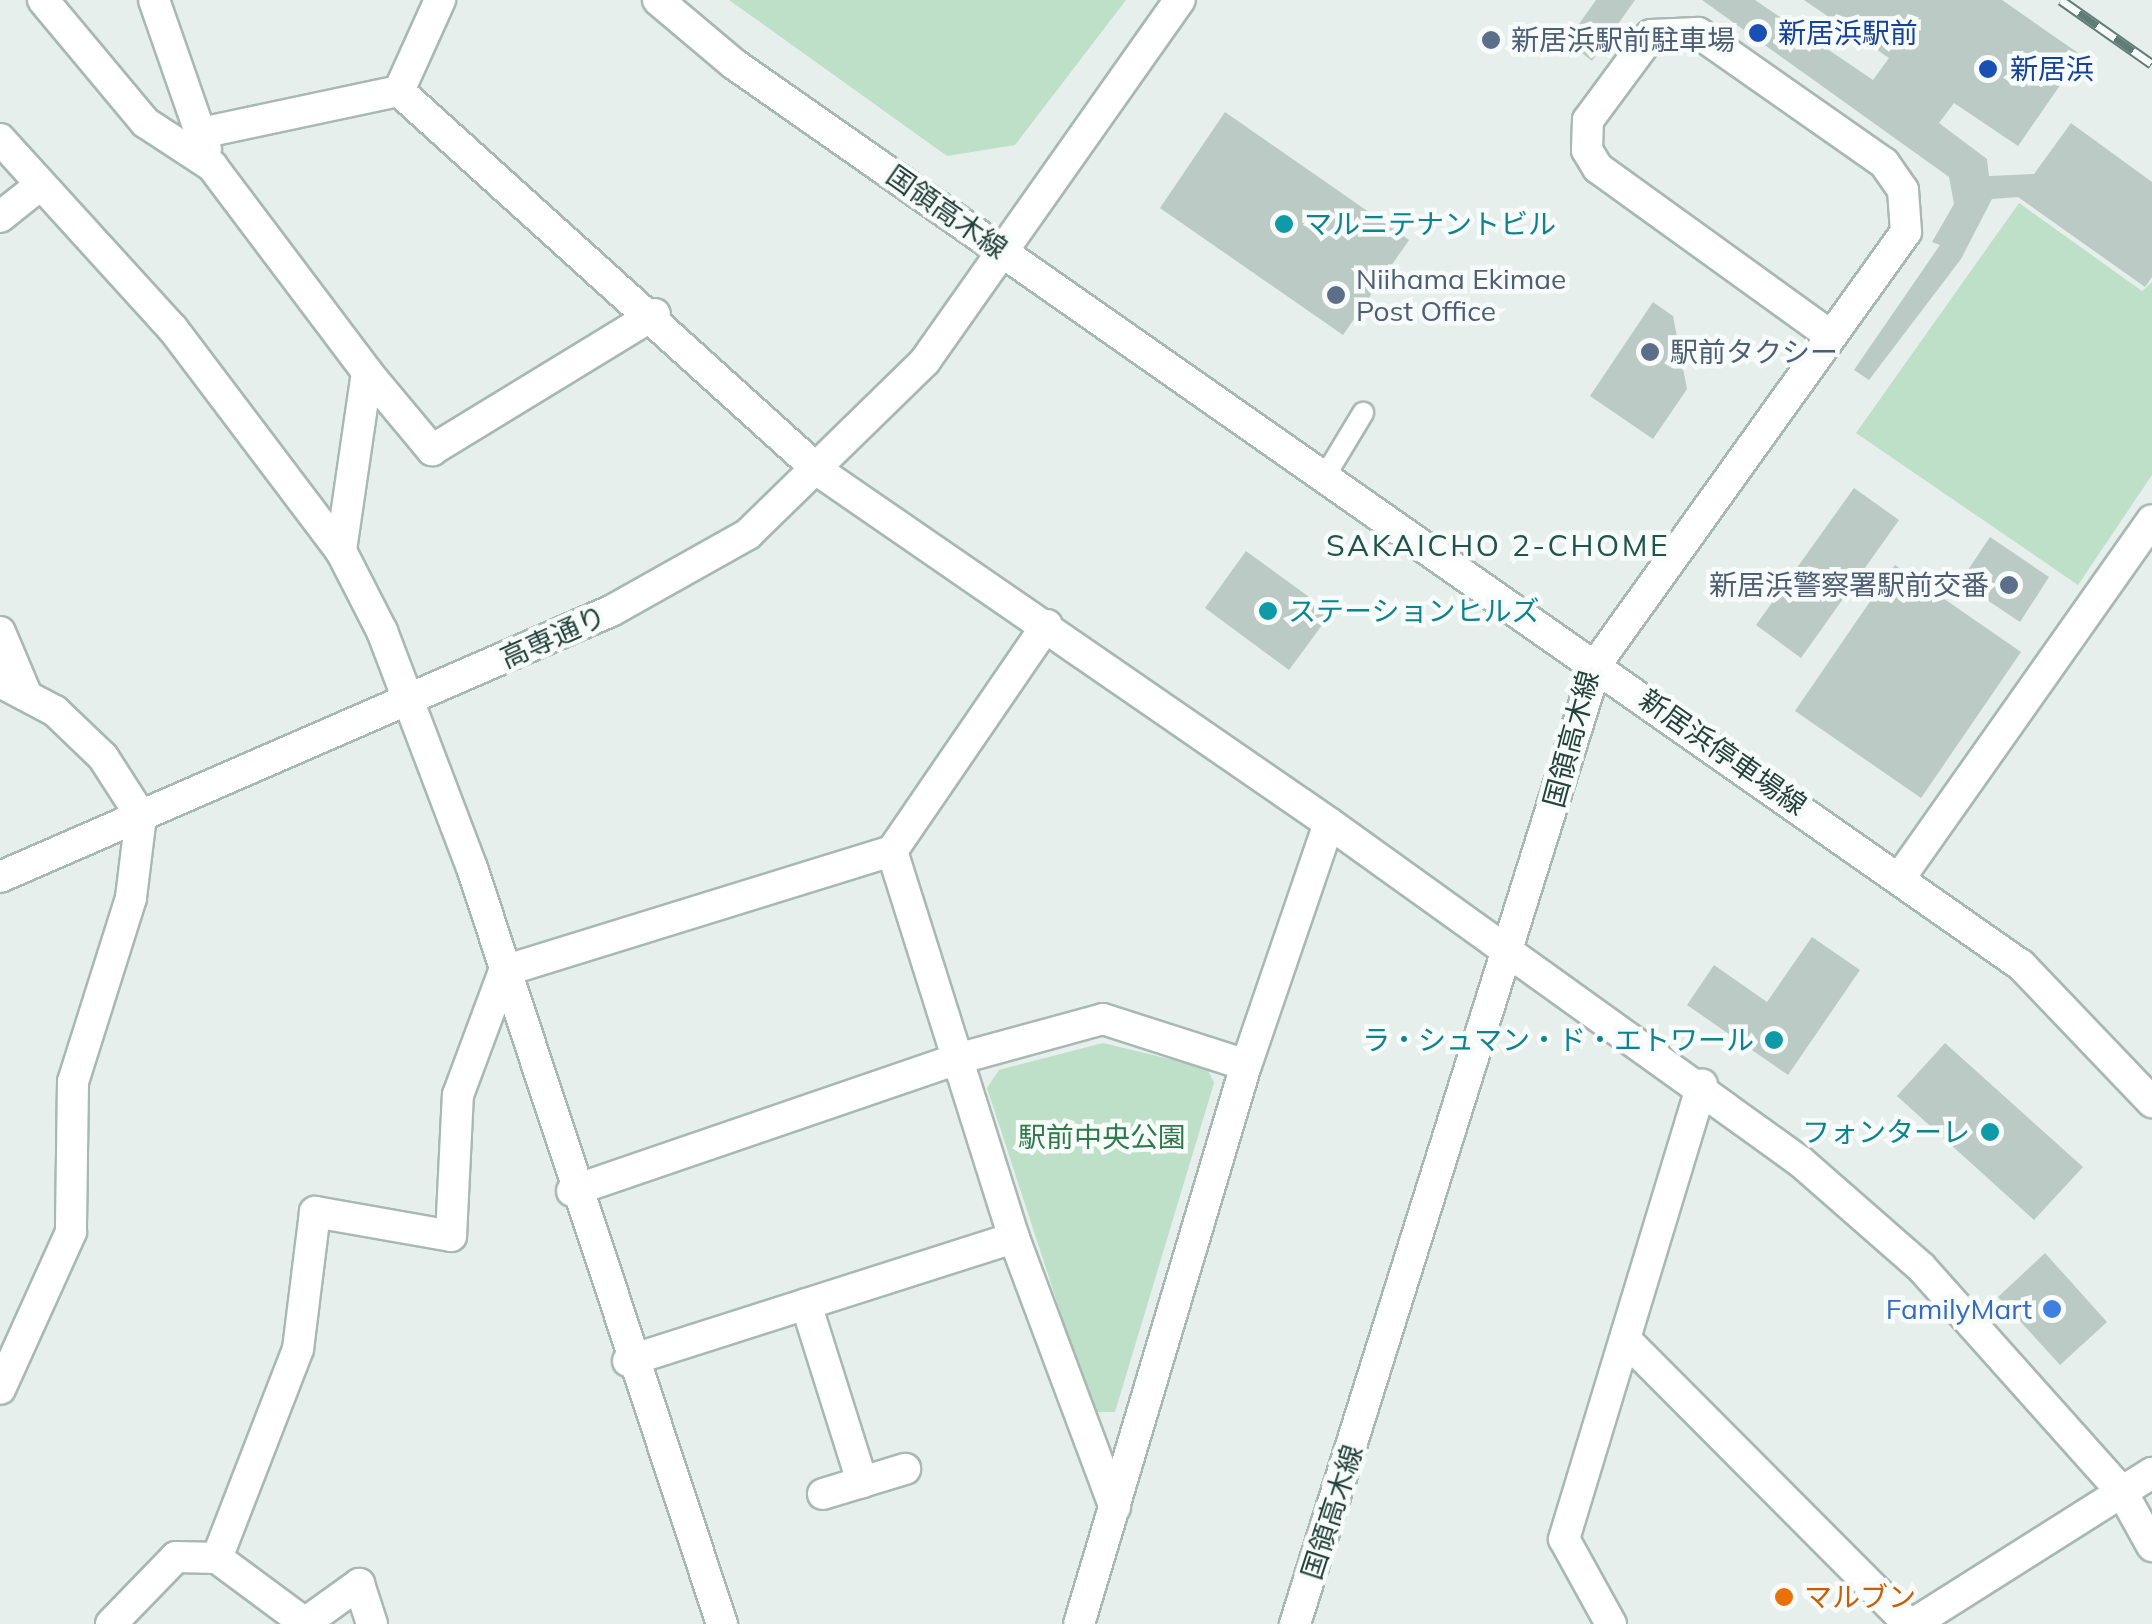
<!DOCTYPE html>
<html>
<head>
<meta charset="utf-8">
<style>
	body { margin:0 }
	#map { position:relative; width:2152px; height:1624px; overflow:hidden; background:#e6efeb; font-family:Mulish,"Noto Sans JP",sans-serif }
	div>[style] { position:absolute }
	.green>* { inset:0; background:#bfe0c8 }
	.building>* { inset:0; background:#bbcac4 }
	.roads { filter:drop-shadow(2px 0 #a8b8b2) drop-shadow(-2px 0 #a8b8b2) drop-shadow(0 2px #a8b8b2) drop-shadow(0 -2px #a8b8b2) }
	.service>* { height:20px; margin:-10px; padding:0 10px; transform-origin:10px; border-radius:10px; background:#fff }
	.minor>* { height:30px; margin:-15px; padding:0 15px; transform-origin:15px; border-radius:15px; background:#fff }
	.tertiary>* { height:30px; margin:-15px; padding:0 15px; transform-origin:15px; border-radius:15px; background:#fff }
	.secondary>* { height:30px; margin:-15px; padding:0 15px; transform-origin:15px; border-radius:15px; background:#fff }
	.rail>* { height:11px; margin-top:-5.5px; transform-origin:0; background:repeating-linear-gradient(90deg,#f7fbf9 0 22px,#5f7d75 0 44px); box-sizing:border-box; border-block:2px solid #5f7d75 }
	.dots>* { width:28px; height:28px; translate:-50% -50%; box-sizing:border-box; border:5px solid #f7fbf9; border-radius:50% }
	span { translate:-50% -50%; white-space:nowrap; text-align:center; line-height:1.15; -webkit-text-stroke:9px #f7fbf9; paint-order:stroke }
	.transit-label { font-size:28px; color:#164399 }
	.left { translate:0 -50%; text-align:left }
	.service-label { font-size:28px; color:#4e5e75 }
	.right { translate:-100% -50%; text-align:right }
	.street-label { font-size:28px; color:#24423a }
	.culture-label { font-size:28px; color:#0d838f }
	.park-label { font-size:28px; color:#2d7a4b }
	.shop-label { font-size:28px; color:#366cbe }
	.food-label { font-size:28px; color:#c56008 }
	.neighbourhood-label { font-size:30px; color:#1f5548; letter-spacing:2.5px }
</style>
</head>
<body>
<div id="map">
	<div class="green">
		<i style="clip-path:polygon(729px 0,1126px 0,1015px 145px,947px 156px)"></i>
		<i style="clip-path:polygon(2019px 203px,2142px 291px,2152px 282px,2152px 475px,2078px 585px,1856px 433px)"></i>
		<i style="clip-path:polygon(1103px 1043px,1207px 1068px,1214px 1083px,1115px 1412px,1093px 1412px,987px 1088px,999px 1070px)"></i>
	</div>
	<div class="building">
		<i style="clip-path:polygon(1596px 0,1635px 0,1592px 61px,1567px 41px)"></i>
		<i style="clip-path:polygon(1702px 0,1755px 0,1873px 80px,1889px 58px,1804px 0,2002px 0,2081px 55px,2018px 146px,1954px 103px,1939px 123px,1987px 159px,1989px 176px,2034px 174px,2071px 123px,2152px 182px,2152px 277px,2145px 287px,2018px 197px,1992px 199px,1961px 259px,1869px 380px,1854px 370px,1940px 245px,1932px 242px,1954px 204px,1949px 177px)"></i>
		<i style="clip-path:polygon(1225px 112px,1409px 240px,1343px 335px,1160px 208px)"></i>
		<i style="clip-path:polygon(1653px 302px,1673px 316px,1687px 389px,1653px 439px,1590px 396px)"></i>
		<i style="clip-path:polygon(1854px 488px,1899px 520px,1801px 658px,1756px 625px)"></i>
		<i style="clip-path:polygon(1990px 537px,2049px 577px,2020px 622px,1960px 582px)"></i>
		<i style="clip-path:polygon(1246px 551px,1331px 613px,1289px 670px,1205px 608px)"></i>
		<i style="clip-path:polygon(1895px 565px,2021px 652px,1921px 798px,1795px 711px)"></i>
		<i style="clip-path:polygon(1812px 937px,1860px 970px,1788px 1075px,1687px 1005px,1714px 965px,1767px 1002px)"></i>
		<i style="clip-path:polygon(1945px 1043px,2083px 1167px,2034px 1220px,1897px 1096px)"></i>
		<i style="clip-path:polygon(2045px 1253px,2107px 1322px,2060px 1365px,1998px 1297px)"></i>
	</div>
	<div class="roads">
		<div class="service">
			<i style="left:1325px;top:476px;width:74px;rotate:-58.9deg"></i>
		</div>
		<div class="minor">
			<i style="left:43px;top:0;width:160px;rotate:50.1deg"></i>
			<i style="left:146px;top:123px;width:79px;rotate:33.1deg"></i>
			<i style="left:212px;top:166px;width:258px;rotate:53deg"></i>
			<i style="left:367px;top:372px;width:181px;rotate:98.3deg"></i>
			<i style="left:154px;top:0;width:158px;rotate:70.8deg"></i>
			<i style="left:440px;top:0;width:100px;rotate:114.3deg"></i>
			<i style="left:399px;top:91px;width:568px;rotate:42.14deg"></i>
			<i style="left:201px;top:133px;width:202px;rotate:-12deg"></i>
			<i style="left:0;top:139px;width:257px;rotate:47.7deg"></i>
			<i style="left:173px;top:329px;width:278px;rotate:52.9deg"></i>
			<i style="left:341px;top:551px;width:90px;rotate:62.9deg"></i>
			<i style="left:382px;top:631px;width:254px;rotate:69.2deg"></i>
			<i style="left:472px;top:868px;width:796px;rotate:71.7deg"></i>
			<i style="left:0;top:217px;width:50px;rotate:-38.5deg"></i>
			<i style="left:367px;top:372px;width:102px;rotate:50.2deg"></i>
			<i style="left:432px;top:450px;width:261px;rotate:-31.4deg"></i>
			<i style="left:0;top:632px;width:69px;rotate:67.1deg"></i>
			<i style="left:0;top:682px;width:62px;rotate:27.8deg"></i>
			<i style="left:55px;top:711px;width:66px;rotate:43.8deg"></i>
			<i style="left:103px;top:757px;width:70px;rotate:57.2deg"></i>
			<i style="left:141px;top:816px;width:83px;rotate:97deg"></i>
			<i style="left:131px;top:898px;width:193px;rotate:107.5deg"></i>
			<i style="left:73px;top:1082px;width:150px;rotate:90.8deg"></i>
			<i style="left:71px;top:1232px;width:172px;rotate:114.3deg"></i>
			<i style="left:892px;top:851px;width:406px;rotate:72.5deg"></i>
			<i style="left:1014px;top:1238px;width:288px;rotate:69.5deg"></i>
			<i style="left:1899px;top:879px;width:439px;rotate:-54.8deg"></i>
			<i style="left:572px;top:1191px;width:407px;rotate:-18.9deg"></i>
			<i style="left:957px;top:1059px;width:151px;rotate:-15.3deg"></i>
			<i style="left:1103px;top:1019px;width:150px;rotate:17.8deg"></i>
			<i style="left:806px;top:1304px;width:187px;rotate:72.5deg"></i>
			<i style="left:1626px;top:1340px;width:401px;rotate:45.1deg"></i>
			<i style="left:628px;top:1361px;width:405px;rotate:-17.7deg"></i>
			<i style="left:2122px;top:1492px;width:62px;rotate:60.9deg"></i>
			<i style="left:823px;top:1494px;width:86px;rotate:-17deg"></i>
			<i style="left:217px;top:1558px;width:224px;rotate:-68.8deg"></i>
			<i style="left:298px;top:1349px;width:138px;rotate:-82.9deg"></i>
			<i style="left:315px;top:1212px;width:138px;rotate:10deg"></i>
			<i style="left:451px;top:1236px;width:141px;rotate:-87.2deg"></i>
			<i style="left:458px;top:1095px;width:132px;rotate:-69.6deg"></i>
			<i style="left:504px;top:971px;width:406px;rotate:-17.2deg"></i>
			<i style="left:892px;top:851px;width:274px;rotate:-55.6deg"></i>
			<i style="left:111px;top:1624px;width:93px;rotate:-45.9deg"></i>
			<i style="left:176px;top:1557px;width:41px;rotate:1.4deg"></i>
			<i style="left:217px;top:1558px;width:109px;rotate:36.5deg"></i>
			<i style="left:305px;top:1623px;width:67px;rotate:-35.8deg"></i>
			<i style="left:359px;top:1584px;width:42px;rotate:72deg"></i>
			<i style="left:1611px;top:1624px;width:97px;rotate:-118.9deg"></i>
			<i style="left:1564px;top:1539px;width:475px;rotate:-73.1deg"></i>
		</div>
		<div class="tertiary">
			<i style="left:820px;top:472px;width:618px;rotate:34.59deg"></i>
			<i style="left:1329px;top:823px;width:256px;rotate:108.9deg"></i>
			<i style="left:1246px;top:1065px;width:583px;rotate:106.63deg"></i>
			<i style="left:1329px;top:823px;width:581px;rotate:35.69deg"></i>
			<i style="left:1801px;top:1162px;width:159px;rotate:41.2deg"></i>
			<i style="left:1921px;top:1267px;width:302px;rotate:48.2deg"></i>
			<i style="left:0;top:877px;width:666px;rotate:-23.53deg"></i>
			<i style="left:611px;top:611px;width:157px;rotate:-29.3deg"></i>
			<i style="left:748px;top:534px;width:248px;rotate:-44.3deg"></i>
			<i style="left:925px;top:361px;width:442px;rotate:-54.8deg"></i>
			<i style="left:1913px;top:1624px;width:283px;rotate:-32.3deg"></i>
		</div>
		<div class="secondary">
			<i style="left:658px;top:0;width:99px;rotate:40.1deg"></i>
			<i style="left:734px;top:64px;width:1571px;rotate:35deg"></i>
			<i style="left:2021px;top:965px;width:190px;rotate:46.3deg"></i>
			<i style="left:1295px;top:1624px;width:1007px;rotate:-72.55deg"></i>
			<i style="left:1597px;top:663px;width:530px;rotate:-54.36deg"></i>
			<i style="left:1906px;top:232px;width:42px;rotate:-94.1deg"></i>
			<i style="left:1903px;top:190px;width:33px;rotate:-125deg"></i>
			<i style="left:1884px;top:163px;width:227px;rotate:-145deg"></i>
			<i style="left:1698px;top:33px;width:47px;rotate:177.6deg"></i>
			<i style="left:1651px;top:35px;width:106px;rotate:126.5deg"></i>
			<i style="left:1588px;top:120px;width:30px;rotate:92deg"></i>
			<i style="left:1587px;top:150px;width:21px;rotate:59deg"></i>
			<i style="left:1598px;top:168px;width:287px;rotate:35.8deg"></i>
		</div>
	</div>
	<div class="rail">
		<i style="left:2061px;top:0;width:111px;rotate:35.1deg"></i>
	</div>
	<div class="dots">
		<i style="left:1758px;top:33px;background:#1a4fb4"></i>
		<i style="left:1491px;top:40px;background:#5c6f8a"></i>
		<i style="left:1988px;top:69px;background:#1a4fb4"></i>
		<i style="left:1284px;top:224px;background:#0f9aa8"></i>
		<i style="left:1336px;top:295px;background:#5c6f8a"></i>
		<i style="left:1650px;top:352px;background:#5c6f8a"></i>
		<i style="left:2009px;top:585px;background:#5c6f8a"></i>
		<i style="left:1268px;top:611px;background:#0f9aa8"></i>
		<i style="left:1774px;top:1040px;background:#0f9aa8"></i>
		<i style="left:1990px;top:1132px;background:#0f9aa8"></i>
		<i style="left:2052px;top:1309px;background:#3f7fe0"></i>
		<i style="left:1784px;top:1597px;background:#e8710a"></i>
	</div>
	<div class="transit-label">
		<span class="left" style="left:1778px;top:33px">新居浜駅前</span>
		<span class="left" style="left:2010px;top:69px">新居浜</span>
	</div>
	<div class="service-label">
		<span class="left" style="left:1511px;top:40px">新居浜駅前駐車場</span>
		<span class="left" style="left:1356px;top:295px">Niihama Ekimae<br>Post Office</span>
		<span class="left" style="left:1670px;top:352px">駅前タクシー</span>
		<span class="right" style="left:1989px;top:585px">新居浜警察署駅前交番</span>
	</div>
	<div class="street-label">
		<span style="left:947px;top:212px;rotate:35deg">国領高木線</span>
		<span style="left:553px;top:637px;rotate:-24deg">高専通り</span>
		<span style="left:1571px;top:739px;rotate:-75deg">国領高木線</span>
		<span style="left:1723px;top:752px;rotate:35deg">新居浜停車場線</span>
		<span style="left:1332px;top:1512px;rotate:-72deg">国領高木線</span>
	</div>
	<div class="culture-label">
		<span class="left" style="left:1304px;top:224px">マルニテナントビル</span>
		<span class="left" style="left:1288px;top:611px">ステーションヒルズ</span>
		<span class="right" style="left:1754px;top:1040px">ラ・シュマン・ド・エトワール</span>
		<span class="right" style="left:1970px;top:1132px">フォンターレ</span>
	</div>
	<div class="park-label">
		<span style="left:1102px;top:1137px">駅前中央公園</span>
	</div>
	<div class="shop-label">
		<span class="right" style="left:2032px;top:1309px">FamilyMart</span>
	</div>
	<div class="food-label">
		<span class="left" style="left:1804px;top:1597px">マルブン</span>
	</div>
	<div class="neighbourhood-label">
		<span style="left:1498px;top:545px">SAKAICHO 2-CHOME</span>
	</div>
</div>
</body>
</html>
